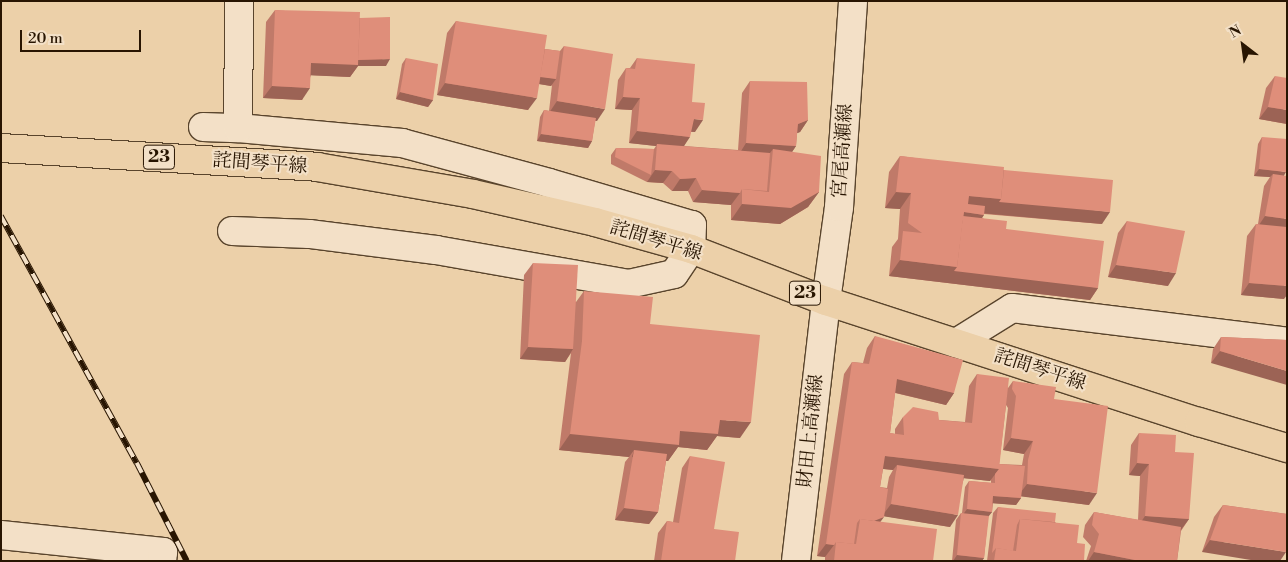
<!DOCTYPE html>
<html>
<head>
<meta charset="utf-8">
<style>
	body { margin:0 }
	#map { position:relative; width:1288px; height:562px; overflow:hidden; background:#ecd0a9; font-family:"Libre Bodoni","Noto Serif JP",serif }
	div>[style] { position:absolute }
	.roads { filter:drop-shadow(1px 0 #59442c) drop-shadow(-1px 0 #59442c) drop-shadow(0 1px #59442c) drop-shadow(0 -1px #59442c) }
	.street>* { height:28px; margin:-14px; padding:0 14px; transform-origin:14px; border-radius:14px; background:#f3e0c7 }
	.secondary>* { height:28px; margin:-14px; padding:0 14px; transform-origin:14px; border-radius:14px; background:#f3e0c7 }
	.primary>* { height:28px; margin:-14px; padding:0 14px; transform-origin:14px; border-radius:14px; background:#ecd0a9 }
	.rail>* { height:5.5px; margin-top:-2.75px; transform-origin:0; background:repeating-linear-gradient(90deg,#f3e0c7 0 11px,#281502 0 22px); box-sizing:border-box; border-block:1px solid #281502 }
	.wall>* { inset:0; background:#c07a69 }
	.shaded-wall>* { inset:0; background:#9c6355 }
	.building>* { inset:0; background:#df8e7a }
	span { translate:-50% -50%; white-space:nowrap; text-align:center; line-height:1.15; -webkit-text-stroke:4px #f3e0c7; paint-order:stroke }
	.shield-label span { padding:1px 4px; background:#f3e0c7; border:1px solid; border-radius:4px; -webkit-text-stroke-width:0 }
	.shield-label { font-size:18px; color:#281502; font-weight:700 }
	.street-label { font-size:19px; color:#281502 }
	.frame { position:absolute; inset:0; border:2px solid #281502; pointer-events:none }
	.north { position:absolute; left:1218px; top:20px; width:50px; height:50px; -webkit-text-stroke:4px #f3e0c7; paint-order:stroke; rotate:330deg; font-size:14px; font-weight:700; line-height:20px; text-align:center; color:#281502 }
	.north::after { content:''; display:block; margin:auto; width:18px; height:22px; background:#281502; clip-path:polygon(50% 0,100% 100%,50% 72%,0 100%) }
	.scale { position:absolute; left:20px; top:30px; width:121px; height:22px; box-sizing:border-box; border:2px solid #281502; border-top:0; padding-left:6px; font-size:15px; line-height:18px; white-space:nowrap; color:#281502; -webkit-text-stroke:4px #f3e0c7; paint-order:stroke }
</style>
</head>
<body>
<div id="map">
	<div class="roads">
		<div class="street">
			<i style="left:203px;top:127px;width:35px;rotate:2deg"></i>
			<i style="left:238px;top:128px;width:165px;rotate:5.2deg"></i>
			<i style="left:402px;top:143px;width:152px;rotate:15.2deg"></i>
			<i style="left:549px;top:183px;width:149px;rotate:16.4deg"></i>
			<i style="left:692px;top:225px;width:24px;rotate:92deg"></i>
			<i style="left:691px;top:249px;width:30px;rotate:124deg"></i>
			<i style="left:674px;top:274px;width:46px;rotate:167.5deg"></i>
			<i style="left:629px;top:284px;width:196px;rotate:-170deg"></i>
			<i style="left:436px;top:250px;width:128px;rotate:-172.8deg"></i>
			<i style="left:309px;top:234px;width:77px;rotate:-177.8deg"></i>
			<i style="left:238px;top:128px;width:127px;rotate:-89.5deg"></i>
			<i style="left:956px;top:343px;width:66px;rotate:-32deg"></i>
			<i style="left:1012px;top:308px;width:277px;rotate:7deg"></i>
			<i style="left:1px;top:535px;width:163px;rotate:6deg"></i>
			<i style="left:163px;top:552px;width:9px;rotate:96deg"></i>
		</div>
		<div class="secondary">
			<i style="left:796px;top:561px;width:262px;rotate:-83.4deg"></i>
			<i style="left:826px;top:301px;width:95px;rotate:-82.1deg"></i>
			<i style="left:839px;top:207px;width:206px;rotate:-86.1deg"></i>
		</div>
		<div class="primary">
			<i style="left:1px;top:148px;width:317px;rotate:3.4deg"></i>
			<i style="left:317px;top:167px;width:158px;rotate:9.8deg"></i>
			<i style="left:473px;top:194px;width:125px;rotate:12.9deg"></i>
			<i style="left:595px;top:222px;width:100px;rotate:15.7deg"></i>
			<i style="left:691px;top:249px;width:145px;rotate:21.1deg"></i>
			<i style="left:826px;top:301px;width:392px;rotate:18deg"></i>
			<i style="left:1199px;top:422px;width:92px;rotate:16.5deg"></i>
		</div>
	</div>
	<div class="rail">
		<i style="left:1px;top:216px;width:282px;rotate:61.2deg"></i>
		<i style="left:137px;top:463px;width:110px;rotate:63deg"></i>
	</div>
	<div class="wall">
		<i style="clip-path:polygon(275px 10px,360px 18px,386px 66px,358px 66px,350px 77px,311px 75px,302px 100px,263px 98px,266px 22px)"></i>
		<i style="clip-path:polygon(456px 21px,545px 49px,560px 51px,564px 46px,597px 121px,595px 121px,592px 141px,588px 148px,537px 141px,540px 117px,544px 110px,549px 111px,552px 85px,551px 86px,539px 84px,528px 110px,437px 95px,447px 33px)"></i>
		<i style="clip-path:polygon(406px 58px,433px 100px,428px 107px,396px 99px,402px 64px)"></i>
		<i style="clip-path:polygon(637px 58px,692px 102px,695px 132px,691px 132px,684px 146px,738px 150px,742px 93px,750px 81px,808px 120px,800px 132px,797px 133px,796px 146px,792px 152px,819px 192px,808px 207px,780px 224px,731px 220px,731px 205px,693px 202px,688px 191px,672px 191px,663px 183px,647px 182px,611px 164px,611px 155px,616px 148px,654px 149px,656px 146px,629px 143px,632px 110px,615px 109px,618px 80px,626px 68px,630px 68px)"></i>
		<i style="clip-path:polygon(1275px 76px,1287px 124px,1259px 119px,1266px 88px)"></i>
		<i style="clip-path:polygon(1262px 137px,1284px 176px,1284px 299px,1241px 295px,1247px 236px,1256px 224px,1258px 224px,1264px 186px,1270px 177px,1254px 176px,1258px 144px)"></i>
		<i style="clip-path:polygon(900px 156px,1004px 170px,1102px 224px,984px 214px,982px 218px,1006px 229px,1098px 288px,1090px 300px,889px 276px,892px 247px,898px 239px,900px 209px,885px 208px,889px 172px)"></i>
		<i style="clip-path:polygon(1127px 221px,1168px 286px,1108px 277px,1118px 233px)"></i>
		<i style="clip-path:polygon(533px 263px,576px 302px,584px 291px,650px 324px,740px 438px,717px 436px,707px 450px,678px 447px,668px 461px,666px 461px,658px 512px,649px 524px,615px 520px,625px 462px,629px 457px,559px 450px,571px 353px,565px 362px,520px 359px,524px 275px)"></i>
		<i style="clip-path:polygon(evenodd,875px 336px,954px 393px,946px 405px,895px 393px,890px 433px,895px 434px,895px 429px,903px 417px,965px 422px,969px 386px,977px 374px,1008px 388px,1013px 381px,1054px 399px,1089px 505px,1021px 496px,1021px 498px,1016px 505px,993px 503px,992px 512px,988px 517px,984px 558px,982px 561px,952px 561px,956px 520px,961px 513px,962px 513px,965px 487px,969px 481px,991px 483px,991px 480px,990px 481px,964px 478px,950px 527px,884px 516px,880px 522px,933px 561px,825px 561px,825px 557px,817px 556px,844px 374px,852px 362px,863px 363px,867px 348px,875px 336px,1006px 405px,1008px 408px,1003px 450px,1024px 454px,1022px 465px,999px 464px,1006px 405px,875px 336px,883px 469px,893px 470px,889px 477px,887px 488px,880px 487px,883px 469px)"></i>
		<i style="clip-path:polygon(1221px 337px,1287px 340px,1211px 363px,1213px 349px)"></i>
		<i style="clip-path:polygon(1139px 433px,1175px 452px,1189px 519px,1181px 531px,1177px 561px,1086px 561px,1091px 546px,1083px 537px,1085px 525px,1094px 512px,1138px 520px,1140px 476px,1129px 475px,1131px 445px)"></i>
		<i style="clip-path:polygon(690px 456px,714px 529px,735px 561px,654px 561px,658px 533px,667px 521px,673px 522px,682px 468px)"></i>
		<i style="clip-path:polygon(1223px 505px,1287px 514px,1202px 552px,1214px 517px)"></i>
		<i style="clip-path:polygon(998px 507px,1055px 522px,1077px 543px,1084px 561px,987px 561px,993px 513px)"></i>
	</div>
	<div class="shaded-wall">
		<i style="clip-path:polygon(390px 59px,386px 66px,358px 66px,350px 77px,303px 75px,311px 63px,356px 60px)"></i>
		<i style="clip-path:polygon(538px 76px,556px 79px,551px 86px,533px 83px)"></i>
		<i style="clip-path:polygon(445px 83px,537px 98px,528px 110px,437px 95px)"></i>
		<i style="clip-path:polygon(272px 86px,310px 88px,302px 100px,263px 98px)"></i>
		<i style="clip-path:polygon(400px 92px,433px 100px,428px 107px,396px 99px)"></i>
		<i style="clip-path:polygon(623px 97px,640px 98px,632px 110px,615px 109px)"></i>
		<i style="clip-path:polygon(557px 101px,605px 109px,597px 121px,549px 113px)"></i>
		<i style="clip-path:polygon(1268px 107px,1287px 110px,1287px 124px,1259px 119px)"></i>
		<i style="clip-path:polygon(694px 119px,703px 120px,695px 132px,686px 131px)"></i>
		<i style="clip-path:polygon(808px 120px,800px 132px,790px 136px,798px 124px)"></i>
		<i style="clip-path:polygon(637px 131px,690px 137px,682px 149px,657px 144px,656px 146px,629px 143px)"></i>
		<i style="clip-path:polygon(541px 134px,592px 141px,588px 148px,537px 141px)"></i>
		<i style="clip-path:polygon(746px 143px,796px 146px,788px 158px,773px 149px,767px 157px,738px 156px)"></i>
		<i style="clip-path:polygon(1259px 169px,1286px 172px,1282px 179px,1273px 174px,1270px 177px,1254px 176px)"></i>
		<i style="clip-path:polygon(655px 170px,672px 171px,663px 183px,647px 182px)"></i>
		<i style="clip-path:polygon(696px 178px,688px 191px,672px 191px,680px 179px)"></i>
		<i style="clip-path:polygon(702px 190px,740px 193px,731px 205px,693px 202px)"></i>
		<i style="clip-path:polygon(819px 192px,808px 207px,780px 224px,731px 220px,742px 204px)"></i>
		<i style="clip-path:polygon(896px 192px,911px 193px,900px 209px,885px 208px)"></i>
		<i style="clip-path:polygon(969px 196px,1001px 199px,1110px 212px,1102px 224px,958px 211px)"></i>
		<i style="clip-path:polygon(964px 212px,984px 215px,973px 231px,959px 229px)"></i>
		<i style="clip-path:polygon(1265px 216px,1287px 219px,1287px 233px,1257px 228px)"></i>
		<i style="clip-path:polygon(900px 260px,957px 267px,1098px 288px,1090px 300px,889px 276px)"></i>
		<i style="clip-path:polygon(1116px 265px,1176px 273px,1168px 286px,1108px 277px)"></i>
		<i style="clip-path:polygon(1249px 283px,1287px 286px,1287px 295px,1284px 299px,1241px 295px)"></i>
		<i style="clip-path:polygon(528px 347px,573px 349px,565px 362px,520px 359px)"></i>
		<i style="clip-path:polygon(1220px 351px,1287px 371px,1287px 385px,1211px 363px)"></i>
		<i style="clip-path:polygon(897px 379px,954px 393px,946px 405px,888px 391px)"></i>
		<i style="clip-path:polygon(720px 420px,751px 422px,740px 438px,717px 436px,707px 450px,678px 447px,668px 461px,632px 457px,634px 450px,629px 457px,559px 450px,570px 434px,680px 431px)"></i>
		<i style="clip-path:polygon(1011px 438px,1033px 441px,1024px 454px,1003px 450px)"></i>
		<i style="clip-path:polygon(885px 456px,999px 469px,990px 481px,896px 471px,897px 465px,893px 470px,876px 468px)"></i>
		<i style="clip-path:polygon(1137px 463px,1149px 464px,1140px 476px,1129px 475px)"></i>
		<i style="clip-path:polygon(1027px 484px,1097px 493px,1089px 505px,1018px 496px)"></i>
		<i style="clip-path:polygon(993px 496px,1021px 498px,1016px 505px,989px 503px)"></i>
		<i style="clip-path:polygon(891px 504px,958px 515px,950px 527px,882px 516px)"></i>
		<i style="clip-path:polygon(624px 508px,658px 512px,649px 524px,615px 520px)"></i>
		<i style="clip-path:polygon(967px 509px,992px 512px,987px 518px,962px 516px)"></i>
		<i style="clip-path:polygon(1145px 516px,1189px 519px,1180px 531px,1137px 528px)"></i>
		<i style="clip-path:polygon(884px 517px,875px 529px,859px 523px)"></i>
		<i style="clip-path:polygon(1210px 540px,1286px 552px,1280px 561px,1257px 561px,1202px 552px)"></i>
		<i style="clip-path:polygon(826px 544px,834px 545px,825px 557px,817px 556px)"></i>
		<i style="clip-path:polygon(1094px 552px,1140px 561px,1088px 561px)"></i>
		<i style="clip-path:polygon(957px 555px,984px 558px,982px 561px,953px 561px)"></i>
	</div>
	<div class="building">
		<i style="clip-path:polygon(275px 10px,360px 12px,358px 65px,311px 63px,310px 88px,272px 86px)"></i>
		<i style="clip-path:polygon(390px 17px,390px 59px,358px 60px,360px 18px)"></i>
		<i style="clip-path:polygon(456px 21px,547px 35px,537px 98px,445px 83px)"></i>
		<i style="clip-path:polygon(564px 46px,613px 54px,605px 109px,557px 101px)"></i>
		<i style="clip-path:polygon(545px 49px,560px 51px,556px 79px,540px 77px)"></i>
		<i style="clip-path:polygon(406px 58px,438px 64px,433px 100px,400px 92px)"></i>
		<i style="clip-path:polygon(637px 58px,695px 64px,692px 102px,705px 103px,703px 120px,694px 119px,690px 137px,637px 131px,640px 98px,623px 97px,626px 68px,635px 69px)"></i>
		<i style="clip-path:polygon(1275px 76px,1287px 78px,1287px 110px,1268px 107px)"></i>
		<i style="clip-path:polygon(750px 81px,807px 82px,808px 120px,798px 124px,796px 146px,746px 143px)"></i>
		<i style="clip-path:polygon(544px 110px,596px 118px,592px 141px,541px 134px)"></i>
		<i style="clip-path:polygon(1262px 137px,1287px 139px,1286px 172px,1259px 169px)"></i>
		<i style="clip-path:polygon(657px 144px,770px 153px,767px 191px,742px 189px,740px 193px,702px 190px,696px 178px,680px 179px,672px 171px,655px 170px)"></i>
		<i style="clip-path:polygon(616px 148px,654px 149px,651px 175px,615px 157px)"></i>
		<i style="clip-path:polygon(773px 149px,821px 156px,819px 192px,791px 208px,742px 204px,742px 189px,769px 192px)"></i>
		<i style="clip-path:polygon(900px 156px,1004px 167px,1001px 199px,969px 196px,968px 204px,985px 206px,984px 215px,964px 212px,957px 267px,900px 260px,903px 231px,922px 233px,908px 223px,911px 193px,896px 192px)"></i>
		<i style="clip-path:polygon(1004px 170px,1113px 180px,1110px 212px,999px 202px,1001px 199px)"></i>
		<i style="clip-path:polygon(1273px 174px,1287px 176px,1287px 219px,1265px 216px)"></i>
		<i style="clip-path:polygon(963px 216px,1007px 221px,1006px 229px,1104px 241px,1098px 288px,954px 271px,957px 267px)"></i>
		<i style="clip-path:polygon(1127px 221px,1185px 231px,1176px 273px,1116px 265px)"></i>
		<i style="clip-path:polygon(1256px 224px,1287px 227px,1287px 286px,1249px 283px)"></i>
		<i style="clip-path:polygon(533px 263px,578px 265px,573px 349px,528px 347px)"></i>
		<i style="clip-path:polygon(584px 291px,653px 297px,650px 324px,760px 335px,751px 422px,720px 420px,718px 434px,680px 431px,679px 445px,570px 434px,582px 341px)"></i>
		<i style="clip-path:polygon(875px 336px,963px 360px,954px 393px,897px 379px,890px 433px,904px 435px,903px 417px,913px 407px,938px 412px,939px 420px,972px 423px,977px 374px,1009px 378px,999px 469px,885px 456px,880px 487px,888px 489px,884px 517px,874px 521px,860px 519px,857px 523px,854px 544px,836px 542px,834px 545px,826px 544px,852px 362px,869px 364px)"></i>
		<i style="clip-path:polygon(1221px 337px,1287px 340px,1287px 371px,1220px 351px)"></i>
		<i style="clip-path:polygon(1013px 381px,1056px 387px,1054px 399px,1108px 406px,1097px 493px,1027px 484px,1028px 460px,1033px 441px,1011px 438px,1016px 396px,1012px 389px)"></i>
		<i style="clip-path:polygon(1139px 433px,1176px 435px,1175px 452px,1194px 453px,1189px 519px,1145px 516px,1149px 464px,1137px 463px)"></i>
		<i style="clip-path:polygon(634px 450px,667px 454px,658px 512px,624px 508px)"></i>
		<i style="clip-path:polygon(690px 456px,725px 462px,714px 529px,739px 532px,735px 561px,661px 561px,667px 521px,679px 523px)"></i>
		<i style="clip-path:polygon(999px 464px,1025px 466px,1021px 498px,993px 496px,992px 512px,967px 509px,969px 481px,995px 483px,995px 474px,999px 469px)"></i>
		<i style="clip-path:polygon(897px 465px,964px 475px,958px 515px,891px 504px)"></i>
		<i style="clip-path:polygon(1223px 505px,1287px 514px,1287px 549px,1286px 552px,1210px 540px)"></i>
		<i style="clip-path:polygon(998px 507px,1056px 513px,1055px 522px,1020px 519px,1017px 525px,1013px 551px,996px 548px,992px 553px)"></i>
		<i style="clip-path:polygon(1094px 512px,1181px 527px,1177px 561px,1140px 561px,1094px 552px,1099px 534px,1092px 525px)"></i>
		<i style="clip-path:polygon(961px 513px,989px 516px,984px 558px,957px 555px)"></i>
		<i style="clip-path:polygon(860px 519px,937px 529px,933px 561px,834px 561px,836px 542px,856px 544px)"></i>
		<i style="clip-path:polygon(1020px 519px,1079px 525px,1077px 543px,1085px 544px,1084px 561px,994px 561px,996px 548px,1016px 551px)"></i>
	</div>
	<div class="shield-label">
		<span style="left:159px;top:157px">23</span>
		<span style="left:805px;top:293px">23</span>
	</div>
	<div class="street-label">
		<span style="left:843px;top:151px;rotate:-86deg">宮尾高瀬線</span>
		<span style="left:260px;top:164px;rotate:4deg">詫間琴平線</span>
		<span style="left:656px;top:241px;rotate:17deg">詫間琴平線</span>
		<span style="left:1040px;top:370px;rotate:18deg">詫間琴平線</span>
		<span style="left:811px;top:431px;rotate:-84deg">財田上高瀬線</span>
	</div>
	<div class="frame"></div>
	<div class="north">N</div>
	<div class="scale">20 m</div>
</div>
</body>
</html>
